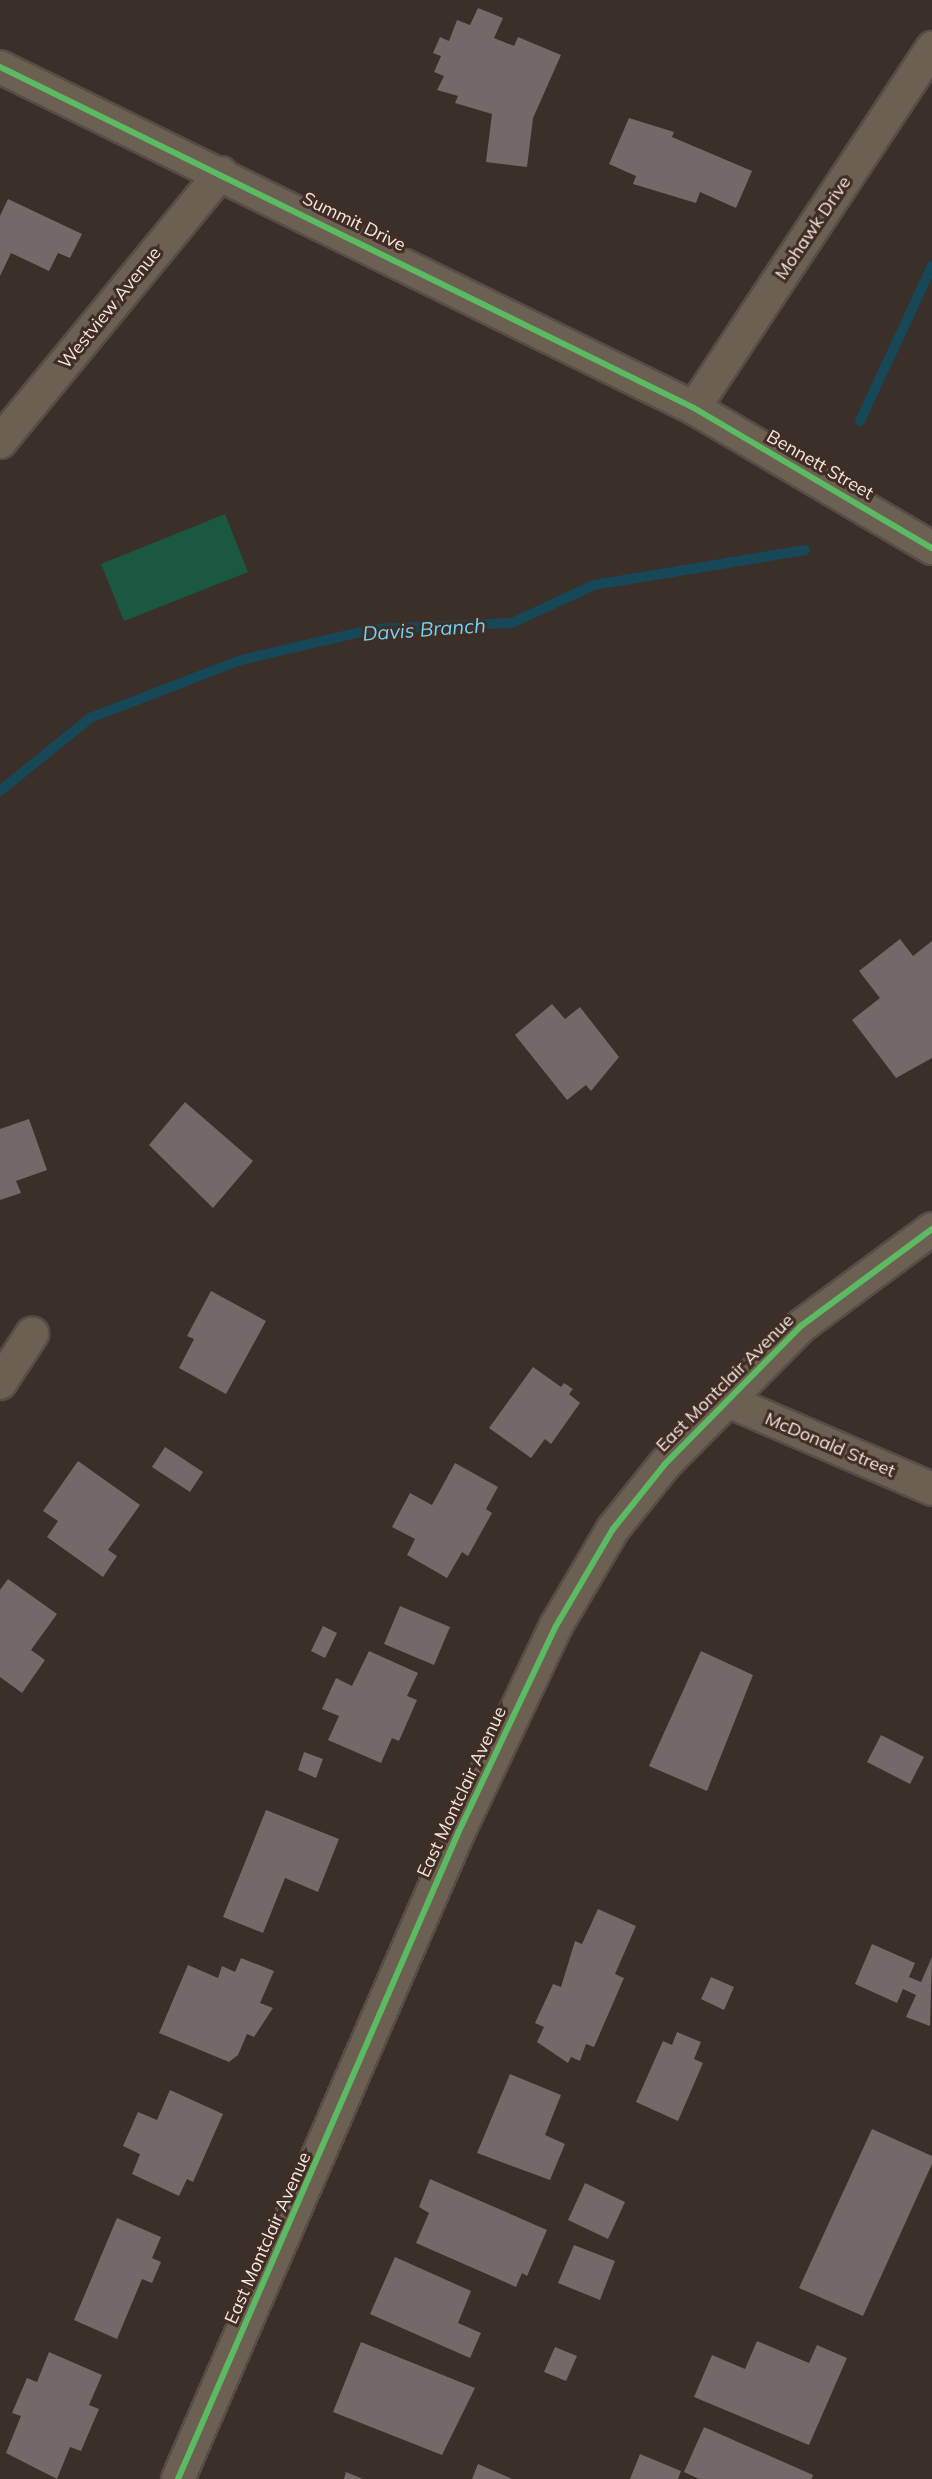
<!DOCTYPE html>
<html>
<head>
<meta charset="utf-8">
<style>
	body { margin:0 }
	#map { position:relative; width:932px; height:2479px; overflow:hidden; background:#3a2f29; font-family:Mulish,sans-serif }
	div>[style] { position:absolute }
	.green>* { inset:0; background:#1b5841 }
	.stream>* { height:10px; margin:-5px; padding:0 5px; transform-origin:5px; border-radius:5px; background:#164858 }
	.building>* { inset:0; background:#736968 }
	.roads { filter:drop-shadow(2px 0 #564d48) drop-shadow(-2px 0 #564d48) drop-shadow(0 2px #564d48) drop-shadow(0 -2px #564d48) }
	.street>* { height:32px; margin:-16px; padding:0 16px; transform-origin:16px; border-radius:16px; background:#6b6052 }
	.cycleway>* { height:6px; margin:-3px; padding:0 3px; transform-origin:3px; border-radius:3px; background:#5cba63 }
	span { translate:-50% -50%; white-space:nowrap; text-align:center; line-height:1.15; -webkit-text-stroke:6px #402d23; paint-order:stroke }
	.street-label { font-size:18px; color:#f4e7e1 }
	.water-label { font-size:20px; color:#6cd3f9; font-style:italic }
</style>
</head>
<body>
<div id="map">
	<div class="green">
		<i style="clip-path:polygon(225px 514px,248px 572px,124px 621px,101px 564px)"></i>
	</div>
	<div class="stream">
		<i style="left:860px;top:421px;width:171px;rotate:-65.1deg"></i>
		<i style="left:0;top:791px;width:116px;rotate:-39deg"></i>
		<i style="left:90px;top:718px;width:162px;rotate:-21deg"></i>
		<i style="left:241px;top:660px;width:137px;rotate:-13.1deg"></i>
		<i style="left:374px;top:629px;width:138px;rotate:-2.5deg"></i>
		<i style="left:512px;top:623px;width:90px;rotate:-24.9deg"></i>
		<i style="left:594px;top:585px;width:214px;rotate:-9.4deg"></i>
	</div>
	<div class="building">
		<i style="clip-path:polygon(478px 8px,503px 18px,494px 38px,514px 46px,518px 37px,561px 55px,533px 118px,527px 167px,486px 162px,492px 114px,455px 103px,458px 96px,437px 90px,444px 76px,434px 72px,441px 56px,433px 53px,440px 37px,449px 41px,457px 20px,470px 25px)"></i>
		<i style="clip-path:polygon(629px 118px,674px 132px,672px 137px,752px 171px,736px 208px,700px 192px,696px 203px,633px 184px,636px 176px,609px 164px)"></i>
		<i style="clip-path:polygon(8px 199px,82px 234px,70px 258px,58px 253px,49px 271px,11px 253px,0 276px,0 216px)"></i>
		<i style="clip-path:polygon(900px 939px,913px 956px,932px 941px,932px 1058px,896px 1078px,852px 1020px,880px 998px,859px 971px)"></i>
		<i style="clip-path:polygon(552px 1004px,565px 1019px,580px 1007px,619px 1057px,591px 1091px,586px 1085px,567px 1100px,515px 1035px)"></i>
		<i style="clip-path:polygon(185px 1102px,253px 1161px,213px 1208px,149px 1145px)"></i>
		<i style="clip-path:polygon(29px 1119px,47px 1170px,16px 1181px,21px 1193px,0 1200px,0 1129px)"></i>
		<i style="clip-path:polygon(211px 1291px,266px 1321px,226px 1394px,179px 1368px,194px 1339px,187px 1336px)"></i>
		<i style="clip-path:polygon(533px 1367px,561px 1387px,564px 1383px,573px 1389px,569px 1394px,580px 1403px,551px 1444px,545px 1439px,531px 1458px,489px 1428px)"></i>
		<i style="clip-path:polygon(165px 1447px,203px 1472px,190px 1492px,152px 1467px)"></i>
		<i style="clip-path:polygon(78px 1461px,140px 1505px,108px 1550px,117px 1556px,103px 1577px,47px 1537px,58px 1521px,43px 1511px)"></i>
		<i style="clip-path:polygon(455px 1463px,498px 1487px,486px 1509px,492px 1513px,468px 1556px,462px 1552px,447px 1578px,407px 1555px,415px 1539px,392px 1527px,410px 1493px,432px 1505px)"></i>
		<i style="clip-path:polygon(8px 1579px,57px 1614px,31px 1650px,45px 1660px,22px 1693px,0 1677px,0 1590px)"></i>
		<i style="clip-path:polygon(400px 1606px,450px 1627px,434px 1665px,384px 1644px)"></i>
		<i style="clip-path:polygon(323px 1626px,337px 1633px,325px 1658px,311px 1651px)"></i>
		<i style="clip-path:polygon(369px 1651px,418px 1673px,407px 1696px,417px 1700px,399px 1741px,392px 1738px,381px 1763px,328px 1740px,339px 1716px,322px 1709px,336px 1678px,352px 1686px)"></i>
		<i style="clip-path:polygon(701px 1651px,753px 1675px,707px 1791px,649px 1766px)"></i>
		<i style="clip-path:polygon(881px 1735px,924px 1757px,910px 1784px,867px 1762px)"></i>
		<i style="clip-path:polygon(304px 1752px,323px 1759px,316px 1778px,298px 1770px)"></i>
		<i style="clip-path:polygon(266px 1810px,339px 1839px,318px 1892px,285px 1878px,263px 1933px,223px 1917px)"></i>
		<i style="clip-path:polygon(598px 1909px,636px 1926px,615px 1974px,624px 1978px,594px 2047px,586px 2044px,580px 2061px,571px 2057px,568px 2063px,537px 2042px,544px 2027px,535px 2023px,553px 1984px,561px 1987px,575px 1941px,582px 1944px)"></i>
		<i style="clip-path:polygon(872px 1944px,915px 1963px,909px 1977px,921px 1982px,932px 1957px,930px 2026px,906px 2017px,916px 1995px,903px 1989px,897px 2003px,855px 1984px)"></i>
		<i style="clip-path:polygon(241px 1958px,274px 1971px,260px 2003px,273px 2008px,254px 2037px,247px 2034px,238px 2055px,229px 2062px,159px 2033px,188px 1965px,218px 1978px,222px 1966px,235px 1972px)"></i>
		<i style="clip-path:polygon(711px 1977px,734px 1987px,724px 2010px,701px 1999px)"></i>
		<i style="clip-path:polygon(677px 2032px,701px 2042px,694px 2059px,703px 2063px,678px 2121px,636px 2102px,663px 2041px,672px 2045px)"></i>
		<i style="clip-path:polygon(510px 2074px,561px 2095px,545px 2135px,565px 2144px,550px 2180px,477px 2153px)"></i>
		<i style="clip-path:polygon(170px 2090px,223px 2114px,193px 2182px,187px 2179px,179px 2196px,132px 2174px,140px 2154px,123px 2146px,138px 2112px,157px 2120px)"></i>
		<i style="clip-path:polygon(872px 2129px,932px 2156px,932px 2164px,863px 2316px,799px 2288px)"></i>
		<i style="clip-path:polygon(430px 2179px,547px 2230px,527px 2276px,522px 2273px,516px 2287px,416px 2243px,429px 2213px,419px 2207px)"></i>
		<i style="clip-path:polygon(585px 2183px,625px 2202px,608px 2239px,568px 2220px)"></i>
		<i style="clip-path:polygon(117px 2218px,161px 2237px,152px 2258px,161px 2262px,152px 2283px,142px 2279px,117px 2339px,74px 2320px)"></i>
		<i style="clip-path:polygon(574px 2245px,615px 2261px,600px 2300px,558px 2283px)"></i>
		<i style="clip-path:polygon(395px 2257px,471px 2291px,458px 2323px,481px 2333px,470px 2358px,370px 2314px)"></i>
		<i style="clip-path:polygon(757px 2341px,809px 2363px,817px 2345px,847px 2358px,809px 2445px,694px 2397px,712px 2355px,745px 2369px)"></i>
		<i style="clip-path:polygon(361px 2342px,475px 2388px,442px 2455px,333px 2412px)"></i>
		<i style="clip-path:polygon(555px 2347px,577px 2356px,566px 2381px,544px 2372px)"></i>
		<i style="clip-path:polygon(49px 2352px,102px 2375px,89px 2405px,99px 2409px,81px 2451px,70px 2447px,57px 2479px,6px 2453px,21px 2416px,12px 2413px,27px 2378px,37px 2382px)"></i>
		<i style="clip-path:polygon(704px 2427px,813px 2475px,812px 2479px,699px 2479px,684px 2472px)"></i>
		<i style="clip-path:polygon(640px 2454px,681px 2471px,678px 2479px,630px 2479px)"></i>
		<i style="clip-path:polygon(478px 2464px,512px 2479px,472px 2479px)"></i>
		<i style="clip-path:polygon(346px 2472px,363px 2479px,344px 2479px)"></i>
	</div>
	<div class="roads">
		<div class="street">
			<i style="left:0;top:67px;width:773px;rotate:26.17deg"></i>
			<i style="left:694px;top:408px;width:276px;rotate:30.5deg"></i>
			<i style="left:694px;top:408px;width:432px;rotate:-56.5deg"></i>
			<i style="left:0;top:442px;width:348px;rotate:-50.6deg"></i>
			<i style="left:0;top:1383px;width:59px;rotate:-56.9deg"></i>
			<i style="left:728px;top:1401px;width:222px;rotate:23.3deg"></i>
			<i style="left:178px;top:2479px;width:706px;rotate:-66.56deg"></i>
			<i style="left:459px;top:1831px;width:227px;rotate:-64.7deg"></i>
			<i style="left:556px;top:1626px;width:113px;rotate:-59.6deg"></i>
			<i style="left:613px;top:1529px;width:83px;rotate:-51.3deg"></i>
			<i style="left:665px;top:1464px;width:194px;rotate:-45.4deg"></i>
			<i style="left:801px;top:1326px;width:163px;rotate:-36.5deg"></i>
		</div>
	</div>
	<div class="cycleway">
		<i style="left:0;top:67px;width:773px;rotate:26.17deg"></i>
		<i style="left:694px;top:408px;width:276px;rotate:30.5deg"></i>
		<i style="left:178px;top:2479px;width:706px;rotate:-66.56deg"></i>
		<i style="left:459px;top:1831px;width:227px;rotate:-64.7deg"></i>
		<i style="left:556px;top:1626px;width:113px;rotate:-59.6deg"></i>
		<i style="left:613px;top:1529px;width:83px;rotate:-51.3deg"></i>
		<i style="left:665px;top:1464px;width:194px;rotate:-45.4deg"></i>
		<i style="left:801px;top:1326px;width:163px;rotate:-36.5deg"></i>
	</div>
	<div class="street-label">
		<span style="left:354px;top:222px;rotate:26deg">Summit Drive</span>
		<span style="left:813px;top:228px;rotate:-56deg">Mohawk Drive</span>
		<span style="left:110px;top:308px;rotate:-51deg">Westview Avenue</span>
		<span style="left:820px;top:465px;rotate:30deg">Bennett Street</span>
		<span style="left:725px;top:1383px;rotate:-45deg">East Montclair Avenue</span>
		<span style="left:830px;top:1445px;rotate:23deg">McDonald Street</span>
		<span style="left:462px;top:1792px;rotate:-65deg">East Montclair Avenue</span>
		<span style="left:268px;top:2238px;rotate:-66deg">East Montclair Avenue</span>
	</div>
	<div class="water-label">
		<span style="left:424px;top:629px;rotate:-4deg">Davis Branch</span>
	</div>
</div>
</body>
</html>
